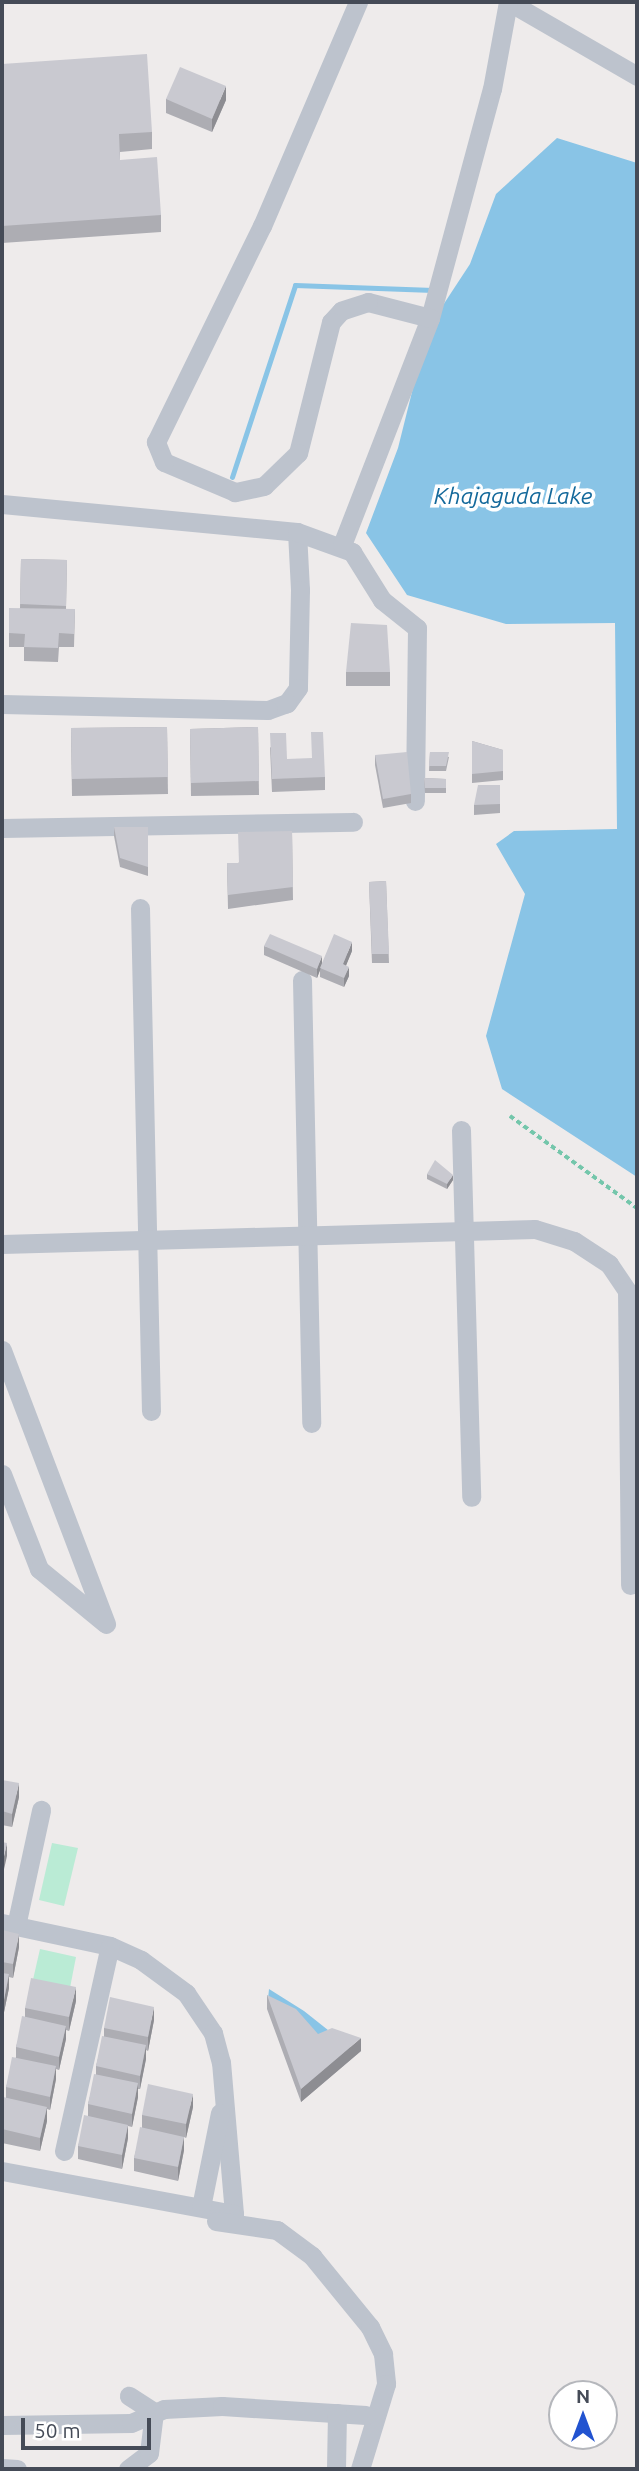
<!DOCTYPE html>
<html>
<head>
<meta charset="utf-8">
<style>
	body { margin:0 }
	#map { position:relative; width:639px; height:2471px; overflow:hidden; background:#eeebeb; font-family:Ubuntu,sans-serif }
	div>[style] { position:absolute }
	.green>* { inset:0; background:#baebd5 }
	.water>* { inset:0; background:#89c4e6 }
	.stream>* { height:5px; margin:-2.5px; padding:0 2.5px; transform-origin:2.5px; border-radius:2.5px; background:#89c4e6 }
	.path>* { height:3.5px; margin-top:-1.75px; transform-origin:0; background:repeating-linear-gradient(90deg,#74c6ab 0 5px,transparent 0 8.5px) }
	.minor>* { height:19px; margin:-9.5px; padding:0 9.5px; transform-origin:9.5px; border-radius:9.5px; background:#bdc3cd }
	.wall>* { inset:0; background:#adadb3 }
	.shaded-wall>* { inset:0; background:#8d8d92 }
	.building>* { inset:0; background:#c9c9d0 }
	span { translate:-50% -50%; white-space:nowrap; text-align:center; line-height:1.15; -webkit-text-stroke:7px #fff; paint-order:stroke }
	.water-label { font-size:23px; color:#14699b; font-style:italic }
	.frame { position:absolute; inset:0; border:4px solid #454b57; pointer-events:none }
	.north { position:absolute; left:548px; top:2380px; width:70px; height:70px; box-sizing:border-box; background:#fff; border:2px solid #b5b7bc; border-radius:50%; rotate:0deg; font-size:19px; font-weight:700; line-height:28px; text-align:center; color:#454b57 }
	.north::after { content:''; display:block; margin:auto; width:24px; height:32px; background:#2253d0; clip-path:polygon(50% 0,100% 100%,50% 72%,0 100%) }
	.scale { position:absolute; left:21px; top:2418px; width:130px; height:32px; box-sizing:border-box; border:4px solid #454b57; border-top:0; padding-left:9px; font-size:21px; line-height:24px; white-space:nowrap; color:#454b57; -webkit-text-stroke:5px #fff; paint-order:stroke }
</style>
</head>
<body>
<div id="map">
	<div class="green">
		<i style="clip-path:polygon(52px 1843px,78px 1848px,64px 1906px,39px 1900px)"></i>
		<i style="clip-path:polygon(40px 1949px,76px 1957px,69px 1993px,32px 1984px)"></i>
	</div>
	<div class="water">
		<i style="clip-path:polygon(557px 138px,637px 163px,637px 1177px,502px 1089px,486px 1036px,525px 894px,496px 844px,514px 831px,617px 829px,615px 623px,506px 624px,407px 595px,366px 533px,398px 448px,428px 328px,470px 264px,496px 194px)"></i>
		<i style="clip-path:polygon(269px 1989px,304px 2011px,333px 2034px,315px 2044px,278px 2010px,267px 2009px)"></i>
	</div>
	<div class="stream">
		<i style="left:232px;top:477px;width:202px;rotate:-71.8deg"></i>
		<i style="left:295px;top:285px;width:138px;rotate:2.1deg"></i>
	</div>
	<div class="path">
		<i style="left:510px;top:1116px;width:157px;rotate:35.9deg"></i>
	</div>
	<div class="minor">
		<i style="left:509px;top:2px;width:148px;rotate:30deg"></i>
		<i style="left:430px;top:318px;width:237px;rotate:-74.9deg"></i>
		<i style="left:492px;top:89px;width:88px;rotate:-79.6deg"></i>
		<i style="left:2px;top:504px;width:296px;rotate:5.4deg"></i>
		<i style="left:297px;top:532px;width:58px;rotate:87deg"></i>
		<i style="left:300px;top:590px;width:98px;rotate:91.2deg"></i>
		<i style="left:298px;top:688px;width:19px;rotate:126deg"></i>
		<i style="left:287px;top:703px;width:20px;rotate:160deg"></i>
		<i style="left:268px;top:710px;width:266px;rotate:-178.7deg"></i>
		<i style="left:297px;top:532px;width:59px;rotate:20deg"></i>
		<i style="left:352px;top:552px;width:57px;rotate:58deg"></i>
		<i style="left:382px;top:600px;width:45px;rotate:38.7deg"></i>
		<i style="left:417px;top:628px;width:173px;rotate:90.7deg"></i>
		<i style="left:342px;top:545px;width:243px;rotate:-68.8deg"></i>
		<i style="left:430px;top:318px;width:64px;rotate:-165.5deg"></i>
		<i style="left:368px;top:302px;width:28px;rotate:162deg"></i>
		<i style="left:341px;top:311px;width:15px;rotate:132deg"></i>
		<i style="left:331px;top:322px;width:135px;rotate:104.1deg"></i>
		<i style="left:298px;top:453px;width:47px;rotate:135.9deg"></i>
		<i style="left:264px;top:486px;width:30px;rotate:168deg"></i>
		<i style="left:235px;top:492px;width:77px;rotate:-157.1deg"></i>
		<i style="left:164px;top:462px;width:22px;rotate:-112deg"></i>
		<i style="left:156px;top:442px;width:241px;rotate:-63.9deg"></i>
		<i style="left:262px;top:226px;width:244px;rotate:-66.8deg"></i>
		<i style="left:2px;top:828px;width:351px;rotate:-1deg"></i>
		<i style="left:140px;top:908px;width:503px;rotate:88.75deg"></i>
		<i style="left:302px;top:980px;width:443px;rotate:88.8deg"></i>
		<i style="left:461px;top:1130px;width:367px;rotate:88.4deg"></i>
		<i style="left:2px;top:1244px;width:533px;rotate:-1.61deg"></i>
		<i style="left:535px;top:1229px;width:41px;rotate:17.1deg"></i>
		<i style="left:574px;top:1241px;width:42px;rotate:33.3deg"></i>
		<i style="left:609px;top:1264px;width:32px;rotate:56deg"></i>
		<i style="left:627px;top:1291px;width:294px;rotate:89.4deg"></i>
		<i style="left:2px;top:1350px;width:293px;rotate:69.2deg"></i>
		<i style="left:2px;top:1474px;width:102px;rotate:68.7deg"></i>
		<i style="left:39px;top:1569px;width:85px;rotate:39.3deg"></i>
		<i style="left:2px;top:1923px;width:110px;rotate:12deg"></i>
		<i style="left:110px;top:1946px;width:34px;rotate:24deg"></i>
		<i style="left:141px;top:1960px;width:56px;rotate:36.3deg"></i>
		<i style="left:186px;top:1993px;width:48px;rotate:56deg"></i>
		<i style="left:213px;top:2033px;width:30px;rotate:75deg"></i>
		<i style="left:221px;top:2062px;width:153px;rotate:85.1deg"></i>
		<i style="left:234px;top:2214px;width:236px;rotate:-169.5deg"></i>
		<i style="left:16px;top:1926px;width:119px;rotate:-77.8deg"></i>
		<i style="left:64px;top:2151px;width:210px;rotate:-77.4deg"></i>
		<i style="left:201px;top:2207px;width:96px;rotate:-78.6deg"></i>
		<i style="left:216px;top:2221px;width:62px;rotate:8.4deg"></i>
		<i style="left:277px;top:2230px;width:44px;rotate:36.6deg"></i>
		<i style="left:312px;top:2256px;width:92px;rotate:50.8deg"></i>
		<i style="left:370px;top:2327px;width:30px;rotate:64deg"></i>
		<i style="left:383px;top:2354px;width:30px;rotate:84deg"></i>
		<i style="left:386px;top:2384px;width:89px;rotate:107deg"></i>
		<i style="left:2px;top:2425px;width:129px;rotate:-0.9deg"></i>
		<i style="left:131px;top:2423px;width:36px;rotate:-23deg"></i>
		<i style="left:164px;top:2409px;width:58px;rotate:-3deg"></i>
		<i style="left:222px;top:2406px;width:144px;rotate:3.6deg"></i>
		<i style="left:2px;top:2468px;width:15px;rotate:4deg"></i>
		<i style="left:128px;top:2469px;width:26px;rotate:-37deg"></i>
		<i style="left:149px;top:2453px;width:41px;rotate:-83deg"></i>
		<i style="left:154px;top:2412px;width:30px;rotate:-147deg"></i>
		<i style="left:336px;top:2469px;width:56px;rotate:-89deg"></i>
	</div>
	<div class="wall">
		<i style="clip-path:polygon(2px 64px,152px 132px,152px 149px,120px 152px,120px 160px,161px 215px,161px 232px,2px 243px)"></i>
		<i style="clip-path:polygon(166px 99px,226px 100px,212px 132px,166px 113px)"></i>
		<i style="clip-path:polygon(21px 559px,67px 560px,66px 609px,75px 609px,74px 647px,59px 647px,58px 662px,24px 661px,24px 647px,9px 647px,9px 633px,20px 608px)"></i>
		<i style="clip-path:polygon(346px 672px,390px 672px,390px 686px,346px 686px)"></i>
		<i style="clip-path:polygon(167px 727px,168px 794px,72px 796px,71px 728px)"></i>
		<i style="clip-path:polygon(258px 727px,259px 795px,191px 796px,190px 729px)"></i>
		<i style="clip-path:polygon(472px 741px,503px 750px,503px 780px,472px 783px)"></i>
		<i style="clip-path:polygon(270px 747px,287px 759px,325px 777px,325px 790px,272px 792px)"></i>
		<i style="clip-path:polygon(430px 752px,449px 757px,446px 771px,429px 771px)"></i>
		<i style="clip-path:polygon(375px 755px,411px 794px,411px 803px,383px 808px,375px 765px)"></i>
		<i style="clip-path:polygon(424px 778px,446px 779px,446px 793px,425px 793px)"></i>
		<i style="clip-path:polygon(500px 785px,500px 813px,474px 815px,474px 805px)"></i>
		<i style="clip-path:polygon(114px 827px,148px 827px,148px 876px,120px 867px,114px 836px)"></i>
		<i style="clip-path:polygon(292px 831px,293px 900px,228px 909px,227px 863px,238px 863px)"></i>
		<i style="clip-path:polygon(386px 881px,389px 963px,372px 963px,369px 882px)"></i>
		<i style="clip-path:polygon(264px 946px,322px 963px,352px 951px,346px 965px,349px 976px,344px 987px,320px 977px,320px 970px,317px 978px,264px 955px)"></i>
		<i style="clip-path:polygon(427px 1174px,453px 1180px,447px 1189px,427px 1179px)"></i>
		<i style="clip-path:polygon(2px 1780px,19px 1797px,12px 1827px,2px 1825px)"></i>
		<i style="clip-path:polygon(2px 1930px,19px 1947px,13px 1978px,9px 1977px,9px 1988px,3px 2017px,2px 2034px)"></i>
		<i style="clip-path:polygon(267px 1995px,318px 2034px,361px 2051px,301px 2102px,267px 2009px)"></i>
		<i style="clip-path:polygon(76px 2001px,69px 2031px,66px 2030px,66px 2039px,59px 2070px,56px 2069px,56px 2079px,50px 2110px,47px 2109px,47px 2121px,40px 2151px,2px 2143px,2px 2103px,6px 2098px,6px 2087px,16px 2057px,16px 2047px,25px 2017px,25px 2008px)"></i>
		<i style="clip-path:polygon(154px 2020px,148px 2051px,146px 2050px,146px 2059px,140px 2089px,138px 2089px,138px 2097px,132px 2127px,128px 2126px,128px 2138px,122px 2169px,78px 2159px,78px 2146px,88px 2116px,88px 2104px,96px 2074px,96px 2066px,104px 2036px,104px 2028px)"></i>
		<i style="clip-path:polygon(193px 2107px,186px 2138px,184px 2137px,184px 2150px,178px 2181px,134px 2171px,134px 2158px,142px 2128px,142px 2115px)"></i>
	</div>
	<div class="shaded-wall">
		<i style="clip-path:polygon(226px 86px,226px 100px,212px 132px,212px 119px)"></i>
		<i style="clip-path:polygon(352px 942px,352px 951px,343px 973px,343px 964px)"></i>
		<i style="clip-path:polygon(322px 956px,322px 965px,317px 978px,317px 969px)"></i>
		<i style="clip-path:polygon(349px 967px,349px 976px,344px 987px,344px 978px)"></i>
		<i style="clip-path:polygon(453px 1175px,453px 1180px,447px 1189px,447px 1184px)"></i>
		<i style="clip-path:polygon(19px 1783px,19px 1797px,12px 1827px,12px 1814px)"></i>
		<i style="clip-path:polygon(7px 1843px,7px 1856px,2px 1878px,2px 1865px)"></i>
		<i style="clip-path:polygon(19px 1934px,19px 1947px,13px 1978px,13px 1964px)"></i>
		<i style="clip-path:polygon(9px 1974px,9px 1988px,3px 2017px,2px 2034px,3px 2005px)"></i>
		<i style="clip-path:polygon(76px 1987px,76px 2001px,69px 2031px,69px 2017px)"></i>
		<i style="clip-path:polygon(154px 2007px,154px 2020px,148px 2051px,148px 2037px)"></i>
		<i style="clip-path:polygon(66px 2026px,66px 2039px,59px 2070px,59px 2057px)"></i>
		<i style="clip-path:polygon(361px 2038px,361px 2051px,301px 2102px,301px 2089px)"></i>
		<i style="clip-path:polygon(146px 2045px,146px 2059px,140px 2089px,140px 2076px)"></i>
		<i style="clip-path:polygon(56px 2066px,56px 2079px,50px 2110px,50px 2097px)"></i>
		<i style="clip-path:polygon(138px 2083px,138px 2097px,132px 2127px,132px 2114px)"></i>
		<i style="clip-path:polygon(193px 2094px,193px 2107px,186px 2138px,186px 2124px)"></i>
		<i style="clip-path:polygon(47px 2107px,47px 2121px,40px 2151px,40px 2138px)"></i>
		<i style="clip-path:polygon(128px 2125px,128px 2138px,122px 2169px,122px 2155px)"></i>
		<i style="clip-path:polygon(184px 2137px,184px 2150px,178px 2181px,178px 2167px)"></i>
	</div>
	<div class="building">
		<i style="clip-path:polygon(147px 54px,152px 132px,119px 134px,120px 160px,157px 157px,161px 215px,2px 226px,2px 64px)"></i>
		<i style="clip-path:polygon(180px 67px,226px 86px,212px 119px,166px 99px)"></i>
		<i style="clip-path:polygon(21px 559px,67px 560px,66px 606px,20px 604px)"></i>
		<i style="clip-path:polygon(9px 608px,75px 609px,74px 634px,59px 633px,58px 648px,24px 647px,25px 634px,9px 633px)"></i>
		<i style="clip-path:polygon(351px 623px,387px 625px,390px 672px,346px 672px)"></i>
		<i style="clip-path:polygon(167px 727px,168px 777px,72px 779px,71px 728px)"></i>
		<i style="clip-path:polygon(258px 727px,259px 781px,191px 783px,190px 729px)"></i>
		<i style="clip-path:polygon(311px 732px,323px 732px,325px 777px,272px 779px,270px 733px,286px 733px,287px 759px,312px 758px)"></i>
		<i style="clip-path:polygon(472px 741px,503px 750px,503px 771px,472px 774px)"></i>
		<i style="clip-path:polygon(407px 752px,411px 794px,383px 799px,375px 755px)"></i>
		<i style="clip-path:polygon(430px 752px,449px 752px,446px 766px,429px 766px)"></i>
		<i style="clip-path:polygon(424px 778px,446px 779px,446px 788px,425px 788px)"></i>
		<i style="clip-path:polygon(478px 785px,500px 785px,500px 804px,474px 805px)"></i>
		<i style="clip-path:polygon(114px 827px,148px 827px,148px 867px,120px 858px)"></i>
		<i style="clip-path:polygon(292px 831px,293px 887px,228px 895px,227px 863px,239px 863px,238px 832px)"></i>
		<i style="clip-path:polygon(386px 881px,389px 954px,372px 954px,369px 882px)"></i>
		<i style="clip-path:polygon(270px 934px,322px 956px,317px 969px,264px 946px)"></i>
		<i style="clip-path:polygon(334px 934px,352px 942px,343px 964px,349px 967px,344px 978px,320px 968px)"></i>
		<i style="clip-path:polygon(435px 1160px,453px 1175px,447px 1184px,427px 1174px)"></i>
		<i style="clip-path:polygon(2px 1780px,19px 1783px,12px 1814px,2px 1811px)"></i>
		<i style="clip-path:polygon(2px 1842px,7px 1843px,2px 1865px)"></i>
		<i style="clip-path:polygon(2px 1930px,19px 1934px,13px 1964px,2px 1962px)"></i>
		<i style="clip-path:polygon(2px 1973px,9px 1974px,3px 2005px,2px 2005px)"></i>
		<i style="clip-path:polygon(31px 1978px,76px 1987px,69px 2017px,25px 2008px)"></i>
		<i style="clip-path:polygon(267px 1995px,296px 2009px,318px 2034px,332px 2028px,361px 2038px,301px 2089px)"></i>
		<i style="clip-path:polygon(110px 1997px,154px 2007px,148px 2037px,104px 2028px)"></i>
		<i style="clip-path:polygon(22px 2016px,66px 2026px,59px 2057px,16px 2047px)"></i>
		<i style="clip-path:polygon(102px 2036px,146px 2045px,140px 2076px,96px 2066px)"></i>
		<i style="clip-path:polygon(12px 2057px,56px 2066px,50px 2097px,6px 2087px)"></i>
		<i style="clip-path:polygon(94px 2074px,138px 2083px,132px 2114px,88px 2104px)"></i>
		<i style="clip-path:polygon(148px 2084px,193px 2094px,186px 2124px,142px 2115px)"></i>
		<i style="clip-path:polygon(3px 2097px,47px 2107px,40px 2138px,2px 2129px,2px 2103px)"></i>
		<i style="clip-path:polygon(84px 2115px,128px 2125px,122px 2155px,78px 2146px)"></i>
		<i style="clip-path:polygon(140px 2127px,184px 2137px,178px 2167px,134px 2158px)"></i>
	</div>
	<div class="water-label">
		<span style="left:513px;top:496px">Khajaguda Lake</span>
	</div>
	<div class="frame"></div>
	<div class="north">N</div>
	<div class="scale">50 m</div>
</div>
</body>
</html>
